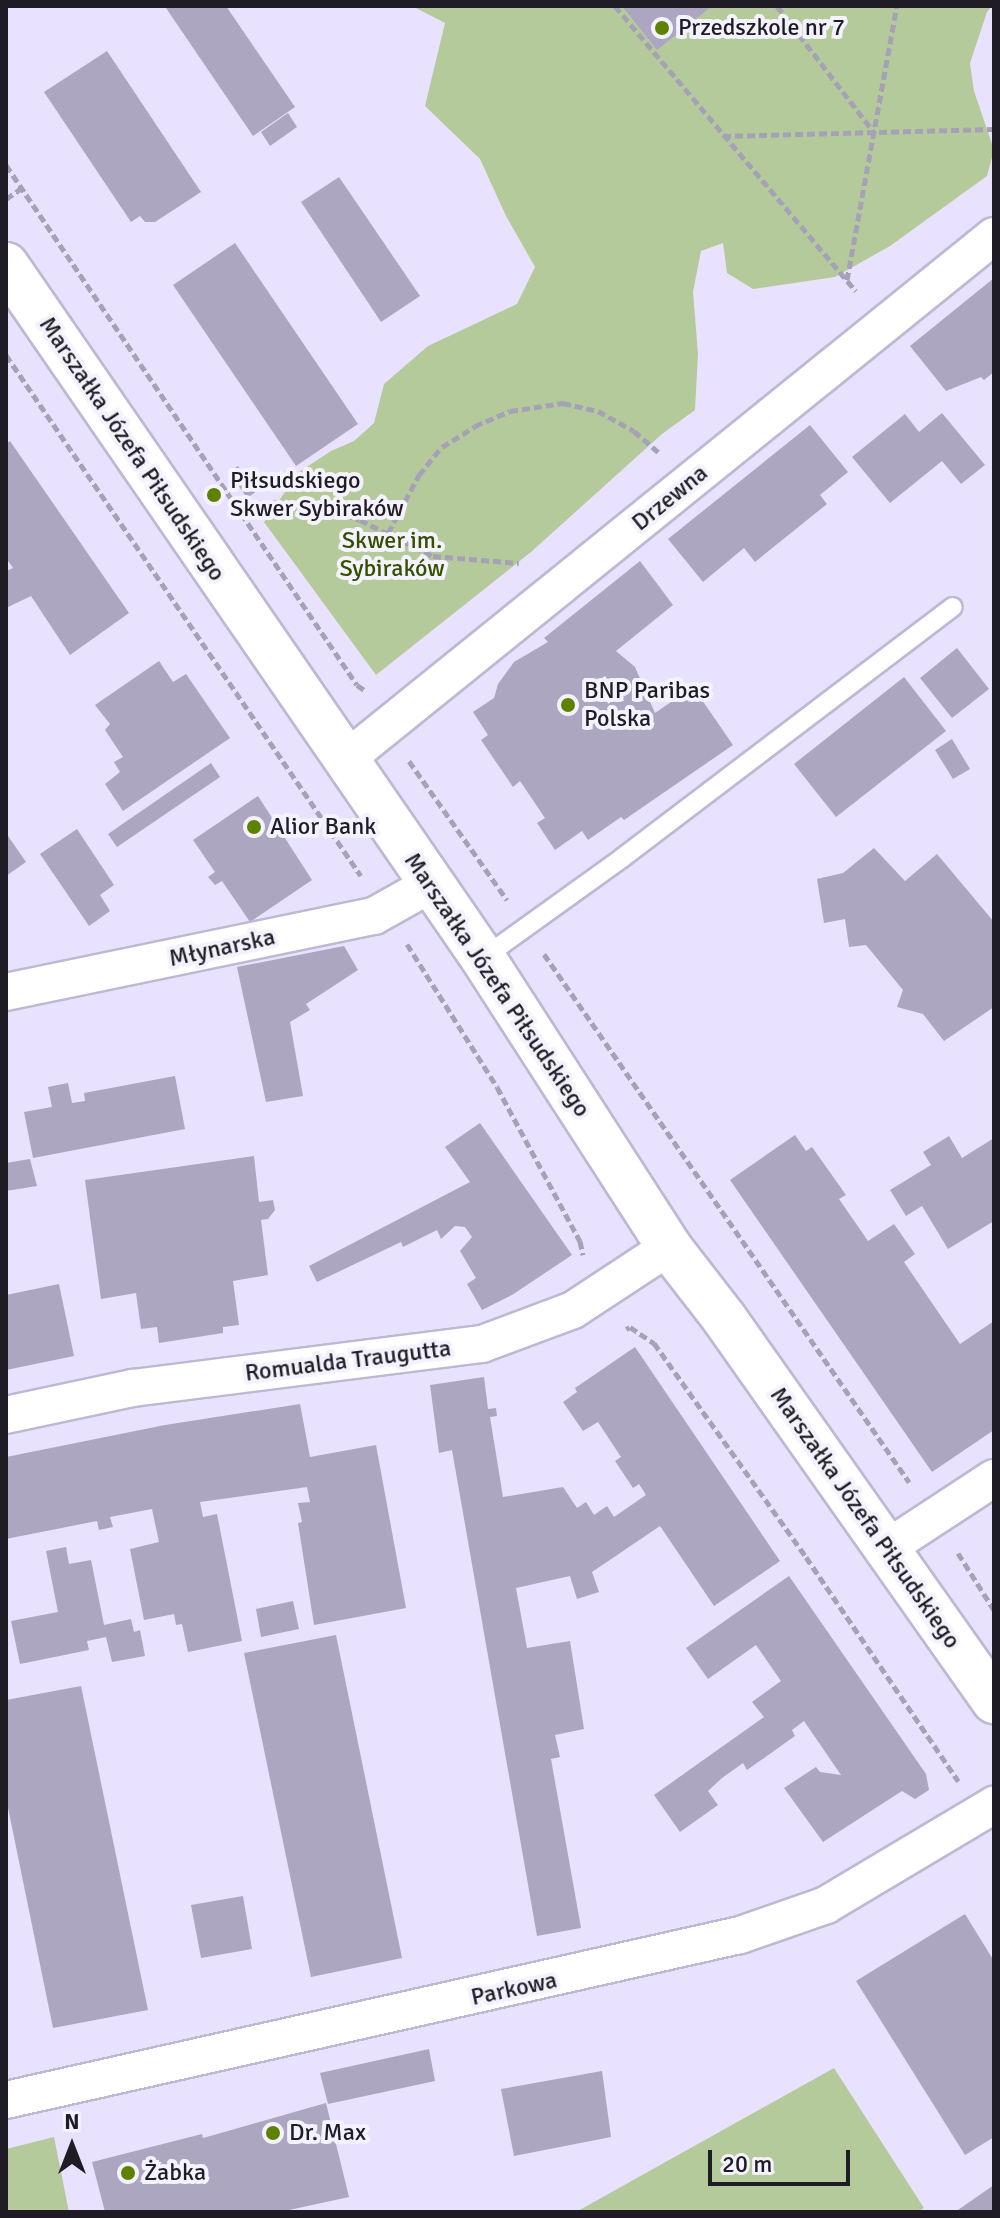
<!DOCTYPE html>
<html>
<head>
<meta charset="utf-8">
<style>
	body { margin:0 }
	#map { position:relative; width:1000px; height:2218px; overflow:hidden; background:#e9e2fe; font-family:Signika,sans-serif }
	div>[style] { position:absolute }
	.green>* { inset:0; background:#b5ca9b }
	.building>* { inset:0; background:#aca6c0 }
	.path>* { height:5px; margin-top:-2.5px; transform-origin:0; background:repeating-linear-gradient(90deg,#a6a1b7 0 8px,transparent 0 12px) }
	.roads { filter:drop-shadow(2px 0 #bfb8d3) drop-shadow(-2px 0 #bfb8d3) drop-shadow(0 2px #bfb8d3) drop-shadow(0 -2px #bfb8d3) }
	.service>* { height:18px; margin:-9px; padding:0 9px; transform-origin:9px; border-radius:9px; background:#fff }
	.minor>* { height:36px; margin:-18px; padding:0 18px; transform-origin:18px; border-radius:18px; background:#fff }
	.tertiary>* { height:44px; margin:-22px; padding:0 22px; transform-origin:22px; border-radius:22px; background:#fff }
	.dots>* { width:22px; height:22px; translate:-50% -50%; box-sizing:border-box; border:4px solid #f4f2fd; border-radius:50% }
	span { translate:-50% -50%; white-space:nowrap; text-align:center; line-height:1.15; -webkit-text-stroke:8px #f4f2fd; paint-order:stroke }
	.poi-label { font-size:24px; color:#1f1c26 }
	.left { translate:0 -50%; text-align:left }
	.street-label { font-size:24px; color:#1f1c26 }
	.park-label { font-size:24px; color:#354e00 }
	.frame { position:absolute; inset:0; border:8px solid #1f1c26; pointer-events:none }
	.north { position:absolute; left:32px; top:2106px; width:80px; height:80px; -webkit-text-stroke:6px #f4f2fd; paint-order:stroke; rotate:0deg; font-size:22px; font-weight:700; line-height:32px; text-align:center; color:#1f1c26 }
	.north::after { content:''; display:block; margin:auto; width:28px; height:36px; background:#1f1c26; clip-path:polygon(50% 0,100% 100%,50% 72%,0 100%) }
	.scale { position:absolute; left:708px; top:2150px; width:142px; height:36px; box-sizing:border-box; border:4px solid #1f1c26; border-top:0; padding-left:10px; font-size:24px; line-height:28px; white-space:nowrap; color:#1f1c26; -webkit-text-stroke:6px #f4f2fd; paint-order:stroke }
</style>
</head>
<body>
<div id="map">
	<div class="green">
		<i style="clip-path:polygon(412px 6px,992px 6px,987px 12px,970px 63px,974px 91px,994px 150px,987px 176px,890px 246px,835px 277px,753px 289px,727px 273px,723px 243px,701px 251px,693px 292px,698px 354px,695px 410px,662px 434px,531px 552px,376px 675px,264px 522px,299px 472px,331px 451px,354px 441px,374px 423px,384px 384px,428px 346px,517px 304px,535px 267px,506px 216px,480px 159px,425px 106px,445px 23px)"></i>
		<i style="clip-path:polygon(834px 2068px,924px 2208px,917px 2212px,576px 2212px)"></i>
		<i style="clip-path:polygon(54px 2137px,69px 2212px,6px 2212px,6px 2149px)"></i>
	</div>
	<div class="building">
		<i style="clip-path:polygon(169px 6px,226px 6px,295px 107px,253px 136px,166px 8px)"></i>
		<i style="clip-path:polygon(622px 6px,712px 6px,657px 50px)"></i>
		<i style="clip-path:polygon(107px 51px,201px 192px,155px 222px,145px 222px,140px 216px,131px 222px,44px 92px)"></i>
		<i style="clip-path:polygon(288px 113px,297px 127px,270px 146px,261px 132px)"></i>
		<i style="clip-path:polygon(339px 177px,420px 296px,381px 322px,301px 202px)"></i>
		<i style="clip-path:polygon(235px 243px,358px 424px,296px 466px,173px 285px)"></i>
		<i style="clip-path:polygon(994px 278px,994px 372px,984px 380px,981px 377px,946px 391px,910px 346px)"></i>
		<i style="clip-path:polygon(942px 413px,985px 465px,961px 484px,942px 461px,890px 503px,852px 457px,905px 414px,919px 432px)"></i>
		<i style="clip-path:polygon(810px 425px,848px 472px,820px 495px,827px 504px,755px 562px,744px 548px,703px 582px,668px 539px)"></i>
		<i style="clip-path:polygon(10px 441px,129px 613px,70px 655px,31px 596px,6px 608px,6px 571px,13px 568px,6px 558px,6px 444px)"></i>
		<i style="clip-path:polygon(238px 466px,257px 491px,247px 498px,229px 472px)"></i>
		<i style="clip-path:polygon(640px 561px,673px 605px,616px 651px,635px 667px,655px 713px,693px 687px,733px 745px,624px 820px,621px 817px,588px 840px,582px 831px,555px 850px,537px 823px,545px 818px,520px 781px,513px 787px,481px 740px,488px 735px,473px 712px,494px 698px,498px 684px,514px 662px,548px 642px,544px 638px)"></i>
		<i style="clip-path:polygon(957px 648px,989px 689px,952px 718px,920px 678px)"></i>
		<i style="clip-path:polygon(159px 661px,173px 682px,186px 674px,230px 738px,123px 811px,105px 784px,120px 772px,114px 762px,123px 757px,105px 730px,110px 724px,95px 705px)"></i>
		<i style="clip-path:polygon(904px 677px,946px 731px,836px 817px,794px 764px)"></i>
		<i style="clip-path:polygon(952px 739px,970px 769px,953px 779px,935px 750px)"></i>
		<i style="clip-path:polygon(211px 763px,220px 777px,117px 847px,108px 834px)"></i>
		<i style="clip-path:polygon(258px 796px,312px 880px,250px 922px,222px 881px,215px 885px,208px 877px,215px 872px,193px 840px)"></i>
		<i style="clip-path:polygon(77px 829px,114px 885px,100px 895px,110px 911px,89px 926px,40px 854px)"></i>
		<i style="clip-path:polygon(6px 833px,26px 862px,6px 876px)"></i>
		<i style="clip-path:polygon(874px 848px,905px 881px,937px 854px,994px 922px,994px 1007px,944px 1041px,923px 1014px,897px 1007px,903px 990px,866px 945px,849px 947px,845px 919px,824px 923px,817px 879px,843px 873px)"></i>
		<i style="clip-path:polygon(344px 946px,358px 970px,306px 1004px,310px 1010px,290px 1022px,303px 1096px,266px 1102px,237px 967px)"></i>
		<i style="clip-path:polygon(175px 1076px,185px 1129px,33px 1158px,24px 1112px,52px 1107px,48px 1087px,68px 1083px,72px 1103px,85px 1101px,84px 1093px)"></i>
		<i style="clip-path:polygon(480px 1123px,572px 1255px,512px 1295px,482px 1310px,467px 1284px,476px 1278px,460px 1251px,472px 1237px,465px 1227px,455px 1226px,441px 1239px,437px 1230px,403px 1247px,401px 1242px,317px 1282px,309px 1266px,470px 1182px,445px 1147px)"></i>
		<i style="clip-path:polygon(795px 1135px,806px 1151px,812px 1147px,846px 1195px,839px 1199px,868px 1241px,894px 1224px,915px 1254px,904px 1262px,960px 1344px,994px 1321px,994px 1430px,932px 1472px,730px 1180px)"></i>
		<i style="clip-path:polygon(949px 1136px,962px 1158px,994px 1138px,994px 1221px,948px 1249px,922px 1206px,906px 1216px,890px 1190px,931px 1165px,923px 1152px)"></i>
		<i style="clip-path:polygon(254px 1156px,259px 1202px,273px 1200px,275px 1210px,268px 1219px,261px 1220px,268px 1275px,233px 1281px,239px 1325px,223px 1327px,223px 1333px,159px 1343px,157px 1327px,141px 1329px,136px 1293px,101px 1299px,85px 1180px)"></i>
		<i style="clip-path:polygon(30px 1159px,37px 1186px,6px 1191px,6px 1163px)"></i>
		<i style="clip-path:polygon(59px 1284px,74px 1356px,6px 1370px,6px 1295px)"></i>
		<i style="clip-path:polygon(635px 1347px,780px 1561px,714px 1606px,660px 1526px,592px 1572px,599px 1592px,577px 1599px,570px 1576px,516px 1588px,527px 1648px,570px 1641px,584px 1729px,555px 1735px,560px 1757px,551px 1759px,581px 1928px,537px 1936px,452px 1450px,439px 1453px,430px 1385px,484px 1377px,488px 1409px,496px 1408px,497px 1416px,490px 1417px,503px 1497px,563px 1487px,577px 1508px,586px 1502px,594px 1515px,607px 1506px,614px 1517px,646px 1495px,639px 1484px,633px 1488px,615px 1461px,621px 1457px,598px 1422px,583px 1431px,563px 1402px,577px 1392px,575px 1388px)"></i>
		<i style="clip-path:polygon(300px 1404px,310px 1457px,376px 1445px,406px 1608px,314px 1625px,298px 1523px,302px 1522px,298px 1503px,310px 1502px,307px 1487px,200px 1502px,203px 1517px,217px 1514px,242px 1641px,188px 1652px,182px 1624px,176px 1625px,174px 1614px,144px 1620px,130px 1549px,159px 1542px,152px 1509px,110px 1517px,113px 1527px,99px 1530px,97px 1521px,6px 1539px,6px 1457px,165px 1425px)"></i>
		<i style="clip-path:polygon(66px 1547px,69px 1564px,91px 1560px,104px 1625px,131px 1619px,134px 1632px,140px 1630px,145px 1656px,112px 1662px,106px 1637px,87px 1641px,89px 1650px,20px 1664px,11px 1621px,58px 1612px,46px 1551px)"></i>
		<i style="clip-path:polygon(789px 1576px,926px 1774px,929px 1790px,915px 1799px,902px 1791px,823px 1842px,784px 1788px,816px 1767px,820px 1772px,841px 1775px,804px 1721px,792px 1730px,795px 1736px,747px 1770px,743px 1763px,722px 1778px,708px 1791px,718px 1805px,680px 1832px,654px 1795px,764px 1717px,752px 1702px,781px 1681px,756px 1645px,708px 1679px,686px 1648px)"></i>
		<i style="clip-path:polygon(293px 1601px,299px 1629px,261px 1637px,256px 1609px)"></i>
		<i style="clip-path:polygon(336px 1635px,402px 1958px,311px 1977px,244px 1653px)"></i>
		<i style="clip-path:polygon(81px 1686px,148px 2010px,53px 2028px,6px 1798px,6px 1700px)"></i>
		<i style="clip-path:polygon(243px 1896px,252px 1949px,201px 1958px,191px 1905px)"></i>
		<i style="clip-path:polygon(965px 1914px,994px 1961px,994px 2137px,965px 2155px,856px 1981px)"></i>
		<i style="clip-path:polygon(429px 2049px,435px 2081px,328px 2104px,320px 2073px)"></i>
		<i style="clip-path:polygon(602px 2071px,611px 2137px,514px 2156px,501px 2089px)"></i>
		<i style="clip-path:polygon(326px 2103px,349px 2197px,280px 2212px,105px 2212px,92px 2162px,202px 2134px,203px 2138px)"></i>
		<i style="clip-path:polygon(994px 2185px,994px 2212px,955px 2212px)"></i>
	</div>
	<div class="path">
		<i style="left:615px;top:6px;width:373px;rotate:49.8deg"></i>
		<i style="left:777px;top:6px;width:158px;rotate:52.5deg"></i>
		<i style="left:723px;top:136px;width:271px;rotate:-1.5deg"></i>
		<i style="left:6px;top:165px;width:627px;rotate:55.98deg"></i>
		<i style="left:357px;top:685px;width:11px;rotate:34deg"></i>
		<i style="left:6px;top:199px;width:19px;rotate:-35deg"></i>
		<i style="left:847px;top:280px;width:279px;rotate:-79.7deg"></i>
		<i style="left:6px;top:355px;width:630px;rotate:55.73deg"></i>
		<i style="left:241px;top:512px;width:21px;rotate:-29deg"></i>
		<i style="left:259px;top:502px;width:39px;rotate:1deg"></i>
		<i style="left:298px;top:503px;width:64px;rotate:15.3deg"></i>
		<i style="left:360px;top:520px;width:81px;rotate:26.3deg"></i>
		<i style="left:433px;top:556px;width:86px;rotate:4.7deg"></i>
		<i style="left:388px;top:533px;width:66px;rotate:-61.9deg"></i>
		<i style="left:419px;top:475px;width:36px;rotate:-51deg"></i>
		<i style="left:442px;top:447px;width:39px;rotate:-32deg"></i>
		<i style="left:475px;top:426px;width:38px;rotate:-23deg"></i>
		<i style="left:510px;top:411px;width:54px;rotate:-8.6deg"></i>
		<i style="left:563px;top:403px;width:36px;rotate:13deg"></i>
		<i style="left:598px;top:411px;width:41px;rotate:29.1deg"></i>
		<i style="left:634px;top:431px;width:33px;rotate:41deg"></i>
		<i style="left:409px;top:761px;width:170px;rotate:54.8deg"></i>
		<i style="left:407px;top:944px;width:169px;rotate:57.8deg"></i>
		<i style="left:497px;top:1087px;width:175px;rotate:61.7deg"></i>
		<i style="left:580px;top:1241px;width:14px;rotate:78deg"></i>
		<i style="left:544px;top:954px;width:642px;rotate:55.34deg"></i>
		<i style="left:626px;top:1329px;width:4px;rotate:-27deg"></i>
		<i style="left:630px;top:1327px;width:29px;rotate:34deg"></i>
		<i style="left:654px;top:1343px;width:262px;rotate:54.6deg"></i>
		<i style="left:806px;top:1557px;width:271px;rotate:55.8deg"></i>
		<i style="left:958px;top:1553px;width:67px;rotate:57.7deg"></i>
	</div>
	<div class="roads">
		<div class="service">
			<i style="left:483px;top:958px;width:171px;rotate:-35.7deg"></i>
			<i style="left:622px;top:858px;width:415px;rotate:-37.2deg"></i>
		</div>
		<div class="minor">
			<i style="left:345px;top:760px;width:834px;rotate:-38.92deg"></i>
			<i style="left:6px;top:992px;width:376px;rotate:-11.7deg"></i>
			<i style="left:374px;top:916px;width:65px;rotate:-29.3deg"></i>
			<i style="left:6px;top:1415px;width:130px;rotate:-12deg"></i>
			<i style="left:133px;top:1388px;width:352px;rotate:-7.2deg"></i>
			<i style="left:482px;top:1344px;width:97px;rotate:-20.5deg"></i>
			<i style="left:573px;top:1310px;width:115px;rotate:-33.3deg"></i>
			<i style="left:887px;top:1548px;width:128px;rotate:-33.2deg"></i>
			<i style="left:6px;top:2100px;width:752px;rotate:-12.67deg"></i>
			<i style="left:740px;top:1935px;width:91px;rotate:-19.2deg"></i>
			<i style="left:826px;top:1905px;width:196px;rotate:-30.8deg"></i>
		</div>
		<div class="tertiary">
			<i style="left:6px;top:265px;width:841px;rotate:55.46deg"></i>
			<i style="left:483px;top:958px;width:344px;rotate:57.2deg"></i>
			<i style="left:669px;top:1247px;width:90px;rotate:52.2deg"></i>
			<i style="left:724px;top:1318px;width:469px;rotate:54.8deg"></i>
		</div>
	</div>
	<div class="dots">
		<i style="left:662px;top:28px;background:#5c8200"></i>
		<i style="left:214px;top:495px;background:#5c8200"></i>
		<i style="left:568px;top:705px;background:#5c8200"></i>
		<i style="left:254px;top:827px;background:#5c8200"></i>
		<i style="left:273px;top:2133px;background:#5c8200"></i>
		<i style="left:128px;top:2173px;background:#5c8200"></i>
	</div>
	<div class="poi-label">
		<span class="left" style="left:678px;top:28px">Przedszkole nr 7</span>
		<span class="left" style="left:230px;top:495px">Piłsudskiego<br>Skwer Sybiraków</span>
		<span class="left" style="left:584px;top:705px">BNP Paribas<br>Polska</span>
		<span class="left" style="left:270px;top:827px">Alior Bank</span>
		<span class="left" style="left:289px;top:2133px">Dr. Max</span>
		<span class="left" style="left:144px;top:2173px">Żabka</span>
	</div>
	<div class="street-label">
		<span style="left:132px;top:449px;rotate:56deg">Marszałka Józefa Piłsudskiego</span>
		<span style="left:670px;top:498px;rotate:-39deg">Drzewna</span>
		<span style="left:222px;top:948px;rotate:-12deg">Młynarska</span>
		<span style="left:497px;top:985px;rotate:56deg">Marszałka Józefa Piłsudskiego</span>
		<span style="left:348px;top:1361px;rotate:-7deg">Romualda Traugutta</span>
		<span style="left:865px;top:1518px;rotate:55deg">Marszałka Józefa Piłsudskiego</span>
		<span style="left:514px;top:1989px;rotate:-12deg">Parkowa</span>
	</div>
	<div class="park-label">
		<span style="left:392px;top:555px">Skwer im.<br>Sybiraków</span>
	</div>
	<div class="frame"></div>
	<div class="north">N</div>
	<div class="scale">20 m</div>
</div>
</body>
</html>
